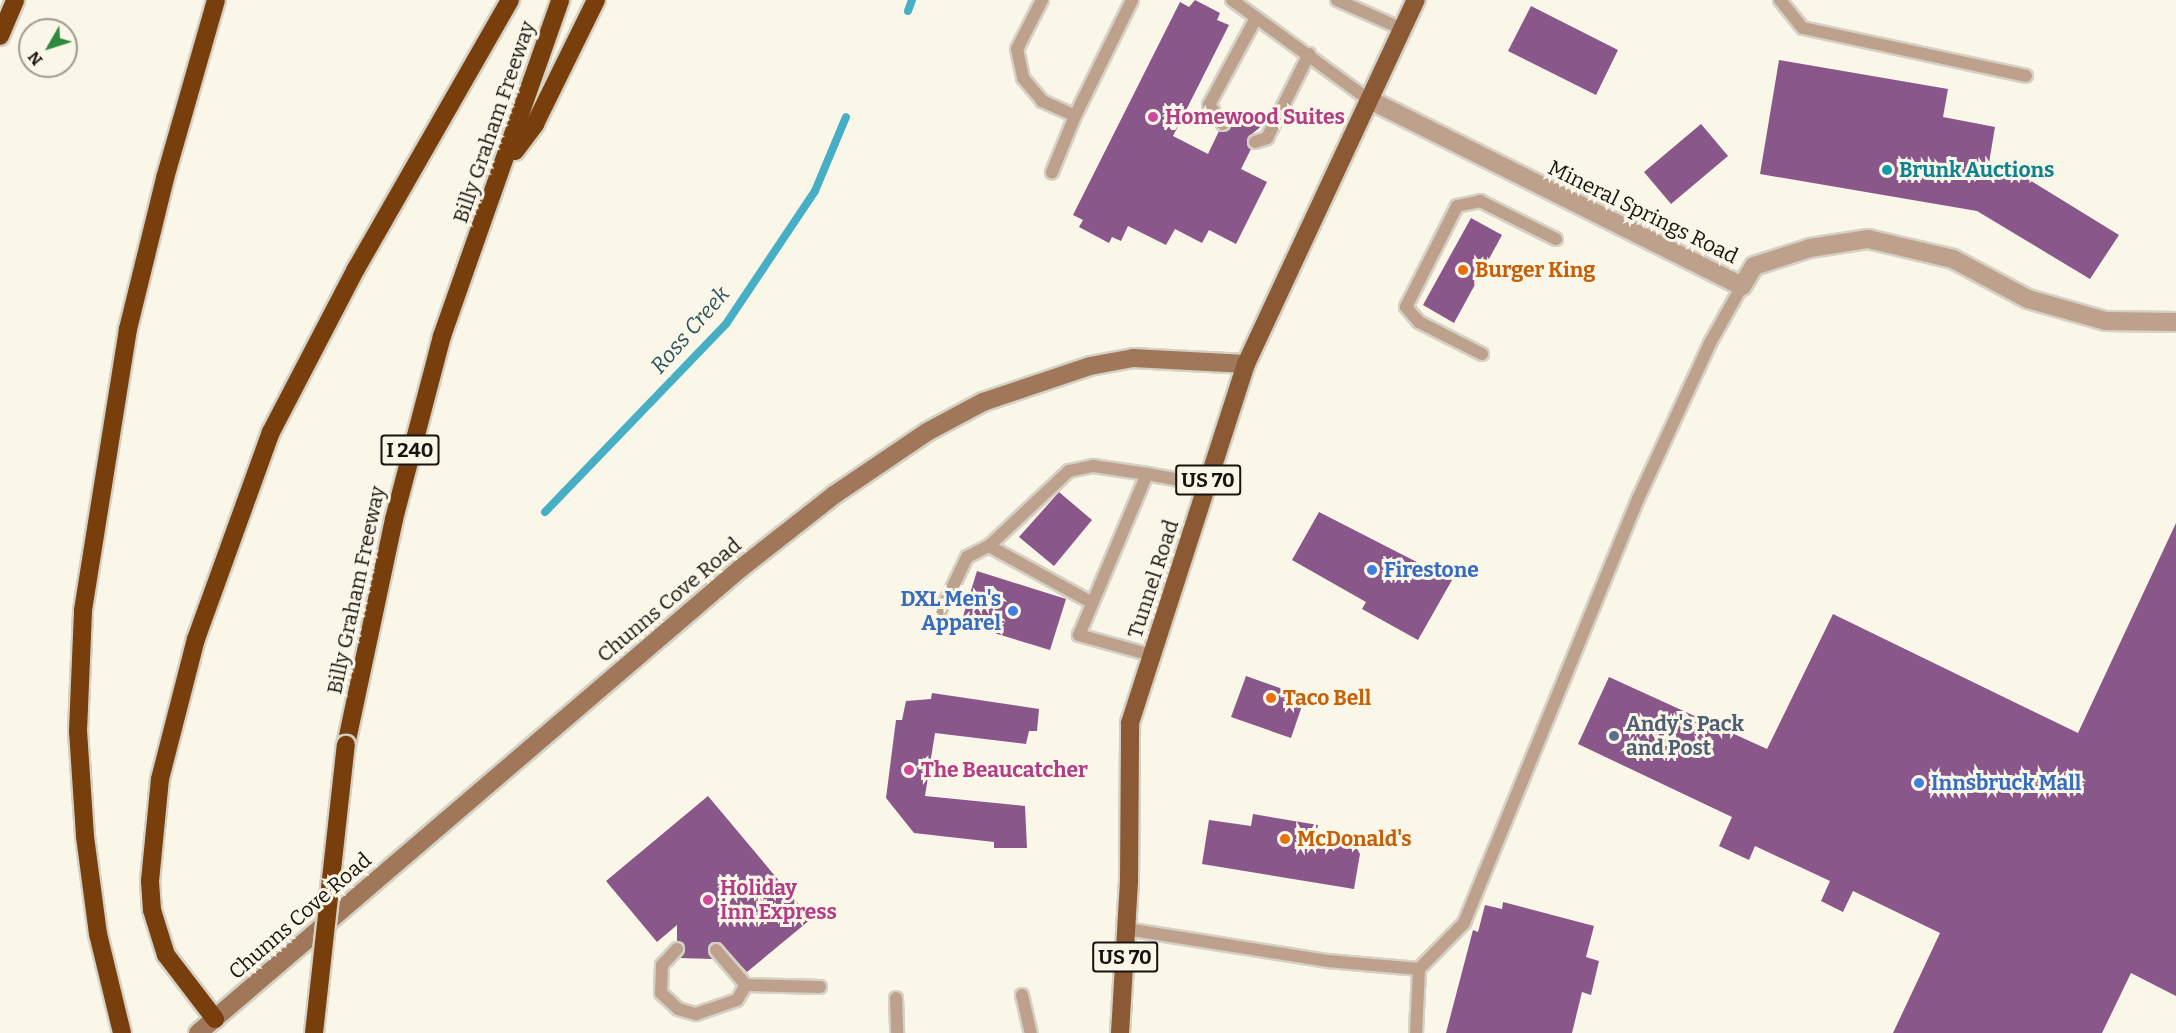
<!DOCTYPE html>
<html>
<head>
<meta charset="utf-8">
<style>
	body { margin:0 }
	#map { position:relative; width:2176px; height:1033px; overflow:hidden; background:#faf6e8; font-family:Bitter,serif }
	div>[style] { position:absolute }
	.stream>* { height:8px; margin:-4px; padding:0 4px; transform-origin:4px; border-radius:4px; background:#47afc5 }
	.building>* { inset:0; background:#8a578a }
	.roads { filter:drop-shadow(2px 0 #d5d2c5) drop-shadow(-2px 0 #d5d2c5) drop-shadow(0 2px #d5d2c5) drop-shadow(0 -2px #d5d2c5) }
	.service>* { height:12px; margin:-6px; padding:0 6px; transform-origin:6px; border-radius:6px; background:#bea18d }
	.minor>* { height:18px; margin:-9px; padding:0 9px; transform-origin:9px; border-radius:9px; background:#bea18d }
	.secondary>* { height:18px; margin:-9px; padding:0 9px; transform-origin:9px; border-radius:9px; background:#a1775a }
	.primary>* { height:18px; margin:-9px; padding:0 9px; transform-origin:9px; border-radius:9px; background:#8b5934 }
	.motorway>* { height:18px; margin:-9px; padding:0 9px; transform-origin:9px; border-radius:9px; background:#783e0b }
	.bridges { filter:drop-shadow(2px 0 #d5d2c5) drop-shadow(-2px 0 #d5d2c5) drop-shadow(0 2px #d5d2c5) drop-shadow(0 -2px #d5d2c5) }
	.motorway-bridge>* { height:18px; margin:-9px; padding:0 9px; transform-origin:9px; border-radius:9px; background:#783e0b }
	.dots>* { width:16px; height:16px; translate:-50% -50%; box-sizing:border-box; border:3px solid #faf6e8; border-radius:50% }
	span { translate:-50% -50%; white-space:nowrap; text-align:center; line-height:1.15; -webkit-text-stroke:6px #faf6e8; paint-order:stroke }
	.shield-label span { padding:2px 4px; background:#faf6e8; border:2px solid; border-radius:4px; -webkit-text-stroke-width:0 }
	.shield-label { font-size:20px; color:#15140f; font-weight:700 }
	.hotel-label { font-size:21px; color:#b23c85; font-weight:700 }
	.left { translate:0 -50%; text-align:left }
	.street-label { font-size:21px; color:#15140f }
	.culture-label { font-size:21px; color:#0d838f; font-weight:700 }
	.food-label { font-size:21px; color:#c56008; font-weight:700 }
	.shop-label { font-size:21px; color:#366cbe; font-weight:700 }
	.right { translate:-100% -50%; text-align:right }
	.service-label { font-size:21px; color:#4e5e75; font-weight:700 }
	.water-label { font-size:22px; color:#28545e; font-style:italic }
	.north { position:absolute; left:18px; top:18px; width:60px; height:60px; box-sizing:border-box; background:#faf6e8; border:2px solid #9e9c91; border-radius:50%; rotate:231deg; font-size:16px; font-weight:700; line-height:24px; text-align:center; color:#15140f }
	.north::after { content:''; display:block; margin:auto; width:21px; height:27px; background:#2c8b3e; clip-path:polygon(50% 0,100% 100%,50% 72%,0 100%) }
</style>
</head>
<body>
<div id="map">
	<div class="stream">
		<i style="left:908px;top:11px;width:12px;rotate:-70deg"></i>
		<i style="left:545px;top:512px;width:261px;rotate:-46.1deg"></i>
		<i style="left:726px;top:324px;width:160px;rotate:-56.2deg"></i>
		<i style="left:815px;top:191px;width:80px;rotate:-67.3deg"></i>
	</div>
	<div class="building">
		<i style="clip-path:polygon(1195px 0,1220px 13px,1217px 20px,1229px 25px,1173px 136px,1208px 154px,1219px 131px,1230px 128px,1230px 109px,1263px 125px,1248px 137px,1251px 149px,1241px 169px,1267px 182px,1236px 244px,1209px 230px,1202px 243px,1175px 229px,1166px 245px,1128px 226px,1121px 241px,1112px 237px,1109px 243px,1079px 227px,1083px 220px,1073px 215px,1180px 2px,1189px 7px)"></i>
		<i style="clip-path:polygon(1531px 6px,1618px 50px,1596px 95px,1508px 51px)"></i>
		<i style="clip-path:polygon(1779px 60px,1948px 89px,1943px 117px,1995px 127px,1989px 163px,2007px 166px,2119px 235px,2090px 279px,1977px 211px,1760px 174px)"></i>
		<i style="clip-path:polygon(1701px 124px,1728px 156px,1671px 204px,1644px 172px)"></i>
		<i style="clip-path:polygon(1471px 218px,1502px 235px,1454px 323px,1423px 305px)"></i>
		<i style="clip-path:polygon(1059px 492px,1092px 520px,1054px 566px,1019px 537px)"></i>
		<i style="clip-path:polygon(1319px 512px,1452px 580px,1418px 640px,1362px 609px,1366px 602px,1292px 560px)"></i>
		<i style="clip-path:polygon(2176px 523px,2176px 996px,2131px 973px,2102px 1033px,1893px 1033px,1940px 933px,1853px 891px,1843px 912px,1821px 901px,1830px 881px,1755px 846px,1749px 860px,1719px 846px,1732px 817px,1578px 744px,1609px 677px,1767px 749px,1833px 614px,2078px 733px)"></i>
		<i style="clip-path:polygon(977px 571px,1066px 599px,1050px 650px,961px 623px)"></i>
		<i style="clip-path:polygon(1246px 676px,1305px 697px,1291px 738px,1231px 717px)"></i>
		<i style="clip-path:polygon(932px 693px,1039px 709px,1037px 731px,1029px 731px,1026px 744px,935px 733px,925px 796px,1025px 806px,1027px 848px,994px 848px,994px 842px,914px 833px,886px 798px,896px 720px,902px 720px,906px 701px,931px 699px)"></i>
		<i style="clip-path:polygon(708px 796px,811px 919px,747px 972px,718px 942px,708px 948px,713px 959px,679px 958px,685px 947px,677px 941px,677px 925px,657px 942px,606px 881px)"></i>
		<i style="clip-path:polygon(1253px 814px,1318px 825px,1316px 835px,1362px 842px,1354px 889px,1202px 864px,1209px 820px,1251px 826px)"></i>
		<i style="clip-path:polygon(1503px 902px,1594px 926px,1586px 957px,1599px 961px,1591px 995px,1582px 992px,1572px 1033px,1446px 1033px,1473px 930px,1478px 932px,1485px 905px,1502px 909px)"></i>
	</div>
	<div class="roads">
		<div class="service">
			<i style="left:1042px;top:0;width:55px;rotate:117deg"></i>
			<i style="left:1017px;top:49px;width:30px;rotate:78deg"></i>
			<i style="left:1023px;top:78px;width:30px;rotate:50deg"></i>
			<i style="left:1042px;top:101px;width:36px;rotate:24deg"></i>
			<i style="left:1075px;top:116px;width:61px;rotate:112.3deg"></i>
			<i style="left:1232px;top:0;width:168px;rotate:36.1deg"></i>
			<i style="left:1337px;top:0;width:71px;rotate:24deg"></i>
			<i style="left:1780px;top:0;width:36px;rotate:51deg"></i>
			<i style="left:1803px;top:28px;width:228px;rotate:12.1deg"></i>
			<i style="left:1075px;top:116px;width:129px;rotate:-63.8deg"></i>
			<i style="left:1223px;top:124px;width:24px;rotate:-126deg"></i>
			<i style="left:1209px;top:105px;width:97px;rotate:-61.6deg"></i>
			<i style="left:1255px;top:142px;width:13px;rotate:-18deg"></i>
			<i style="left:1267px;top:138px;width:94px;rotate:-63.4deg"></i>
			<i style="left:1482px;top:354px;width:71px;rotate:-153.1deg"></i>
			<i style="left:1419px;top:322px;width:20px;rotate:-131deg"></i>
			<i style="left:1406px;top:307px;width:113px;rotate:-63.2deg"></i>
			<i style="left:1457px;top:206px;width:24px;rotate:-12deg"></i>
			<i style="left:1480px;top:201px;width:85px;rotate:26.6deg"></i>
			<i style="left:989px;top:546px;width:116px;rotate:28.8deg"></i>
			<i style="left:942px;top:609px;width:58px;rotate:-64.3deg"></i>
			<i style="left:967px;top:557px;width:25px;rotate:-27deg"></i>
			<i style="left:989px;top:546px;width:110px;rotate:-43.2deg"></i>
			<i style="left:1069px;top:471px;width:25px;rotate:-12deg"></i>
			<i style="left:1093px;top:466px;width:55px;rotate:8.4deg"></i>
			<i style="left:1151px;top:655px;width:75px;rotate:-164.5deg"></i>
			<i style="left:1079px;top:635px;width:175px;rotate:-67.1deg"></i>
			<i style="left:1147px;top:474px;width:61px;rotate:10.4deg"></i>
			<i style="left:1126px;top:929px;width:205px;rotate:9deg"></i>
			<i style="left:1328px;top:961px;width:91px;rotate:5deg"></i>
			<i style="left:677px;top:949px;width:22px;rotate:133deg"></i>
			<i style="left:662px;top:965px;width:28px;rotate:92deg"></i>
			<i style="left:661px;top:993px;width:23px;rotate:43deg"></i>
			<i style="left:678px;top:1009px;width:19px;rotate:16deg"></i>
			<i style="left:696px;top:1014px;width:43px;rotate:-18.9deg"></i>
			<i style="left:737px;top:1000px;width:17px;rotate:-59deg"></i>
			<i style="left:746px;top:985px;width:46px;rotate:-130.6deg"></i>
			<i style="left:746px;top:985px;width:74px;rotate:1.5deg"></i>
			<i style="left:1022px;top:995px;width:39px;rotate:77deg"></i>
			<i style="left:896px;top:998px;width:35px;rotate:88deg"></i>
			<i style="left:1416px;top:1033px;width:64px;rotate:-87.3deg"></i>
			<i style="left:1419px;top:969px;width:64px;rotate:-45.6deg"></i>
			<i style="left:1464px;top:923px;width:458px;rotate:-67.7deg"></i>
			<i style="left:1638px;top:499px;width:172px;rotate:-65.2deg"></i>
			<i style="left:1710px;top:343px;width:65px;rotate:-60.7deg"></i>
		</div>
		<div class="minor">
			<i style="left:1368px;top:99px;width:418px;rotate:26.6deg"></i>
			<i style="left:1742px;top:286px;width:23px;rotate:-59deg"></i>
			<i style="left:1754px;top:266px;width:59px;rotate:-17.8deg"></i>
			<i style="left:1810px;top:248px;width:59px;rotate:-8.8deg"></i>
			<i style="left:1868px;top:239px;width:87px;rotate:13.2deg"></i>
			<i style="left:1953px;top:259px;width:85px;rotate:28.1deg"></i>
			<i style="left:2028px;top:299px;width:81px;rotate:15.8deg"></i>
			<i style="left:2106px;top:321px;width:70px;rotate:0.8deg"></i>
		</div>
		<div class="secondary">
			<i style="left:198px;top:1033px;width:715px;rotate:-40.58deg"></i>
			<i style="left:741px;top:568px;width:118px;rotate:-38.1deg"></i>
			<i style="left:834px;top:495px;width:112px;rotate:-34.1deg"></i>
			<i style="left:927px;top:432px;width:64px;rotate:-28.2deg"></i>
			<i style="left:983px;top:402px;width:113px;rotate:-18.6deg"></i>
			<i style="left:1090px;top:366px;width:44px;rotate:-10.5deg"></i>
			<i style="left:1133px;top:358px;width:113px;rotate:3deg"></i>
		</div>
		<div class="primary">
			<i style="left:1120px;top:1033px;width:152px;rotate:-86.6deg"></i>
			<i style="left:1129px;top:881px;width:158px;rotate:-89.6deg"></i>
			<i style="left:1130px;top:723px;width:377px;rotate:-72.1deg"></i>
			<i style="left:1246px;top:364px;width:402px;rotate:-65deg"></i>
		</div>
		<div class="motorway">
			<i style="left:0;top:36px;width:39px;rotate:-67deg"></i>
			<i style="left:515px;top:151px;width:34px;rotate:-53deg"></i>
			<i style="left:535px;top:124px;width:138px;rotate:-63.8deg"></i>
			<i style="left:346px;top:745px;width:231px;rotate:-78deg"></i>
			<i style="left:394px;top:519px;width:189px;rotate:-75.3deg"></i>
			<i style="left:442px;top:336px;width:356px;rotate:-70.6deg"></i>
			<i style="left:215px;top:1019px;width:81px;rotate:-127.4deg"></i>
			<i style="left:166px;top:955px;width:47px;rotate:-107.3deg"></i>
			<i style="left:152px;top:910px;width:29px;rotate:-94deg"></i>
			<i style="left:150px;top:881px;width:102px;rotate:-84.4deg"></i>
			<i style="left:160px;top:779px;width:145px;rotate:-75.6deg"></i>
			<i style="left:196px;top:639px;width:220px;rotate:-70.1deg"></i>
			<i style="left:271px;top:432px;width:184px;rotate:-62.5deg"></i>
			<i style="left:356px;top:269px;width:310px;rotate:-60.2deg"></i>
			<i style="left:122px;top:1033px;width:102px;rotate:-103.6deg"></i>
			<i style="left:98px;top:934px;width:99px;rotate:-97.6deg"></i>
			<i style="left:85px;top:836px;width:105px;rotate:-93.8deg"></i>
			<i style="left:78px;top:731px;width:121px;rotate:-87.6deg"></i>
			<i style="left:83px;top:610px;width:285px;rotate:-80.9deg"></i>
			<i style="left:128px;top:329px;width:155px;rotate:-76.2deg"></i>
			<i style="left:165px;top:178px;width:185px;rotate:-74deg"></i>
		</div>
	</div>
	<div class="bridges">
		<div class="motorway-bridge">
			<i style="left:314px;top:1033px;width:290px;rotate:-83.7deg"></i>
		</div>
	</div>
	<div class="dots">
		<i style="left:1153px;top:117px;background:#d1479c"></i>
		<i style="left:1887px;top:170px;background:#0f9aa8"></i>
		<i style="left:1463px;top:270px;background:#e8710a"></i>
		<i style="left:1372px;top:570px;background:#3f7fe0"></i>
		<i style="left:1013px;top:611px;background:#3f7fe0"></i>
		<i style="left:1271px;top:698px;background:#e8710a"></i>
		<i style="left:1614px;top:736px;background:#5c6f8a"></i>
		<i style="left:909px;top:770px;background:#d1479c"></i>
		<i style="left:1919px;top:783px;background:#3f7fe0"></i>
		<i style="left:1285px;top:839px;background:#e8710a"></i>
		<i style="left:708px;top:900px;background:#d1479c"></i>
	</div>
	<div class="shield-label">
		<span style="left:410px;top:450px">I 240</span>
		<span style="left:1208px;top:480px">US 70</span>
		<span style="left:1125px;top:957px">US 70</span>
	</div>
	<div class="hotel-label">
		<span class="left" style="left:1165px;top:117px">Homewood Suites</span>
		<span class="left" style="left:921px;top:770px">The Beaucatcher</span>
		<span class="left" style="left:720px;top:900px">Holiday<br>Inn Express</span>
	</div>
	<div class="street-label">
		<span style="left:494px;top:122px;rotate:-71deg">Billy Graham Freeway</span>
		<span style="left:1643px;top:212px;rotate:26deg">Mineral Springs Road</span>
		<span style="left:1153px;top:579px;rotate:-72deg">Tunnel Road</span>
		<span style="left:356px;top:590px;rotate:-78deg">Billy Graham Freeway</span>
		<span style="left:669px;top:600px;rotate:-40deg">Chunns Cove Road</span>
		<span style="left:300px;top:916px;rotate:-41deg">Chunns Cove Road</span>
	</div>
	<div class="culture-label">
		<span class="left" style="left:1899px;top:170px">Brunk Auctions</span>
	</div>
	<div class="food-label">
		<span class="left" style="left:1475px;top:270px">Burger King</span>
		<span class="left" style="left:1283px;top:698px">Taco Bell</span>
		<span class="left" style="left:1297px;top:839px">McDonald's</span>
	</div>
	<div class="shop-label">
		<span class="left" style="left:1384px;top:570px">Firestone</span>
		<span class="right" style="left:1001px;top:611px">DXL Men's<br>Apparel</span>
		<span class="left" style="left:1931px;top:783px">Innsbruck Mall</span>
	</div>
	<div class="service-label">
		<span class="left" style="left:1626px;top:736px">Andy's Pack<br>and Post</span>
	</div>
	<div class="water-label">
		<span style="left:690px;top:330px;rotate:-49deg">Ross Creek</span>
	</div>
	<div class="north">N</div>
</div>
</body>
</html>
